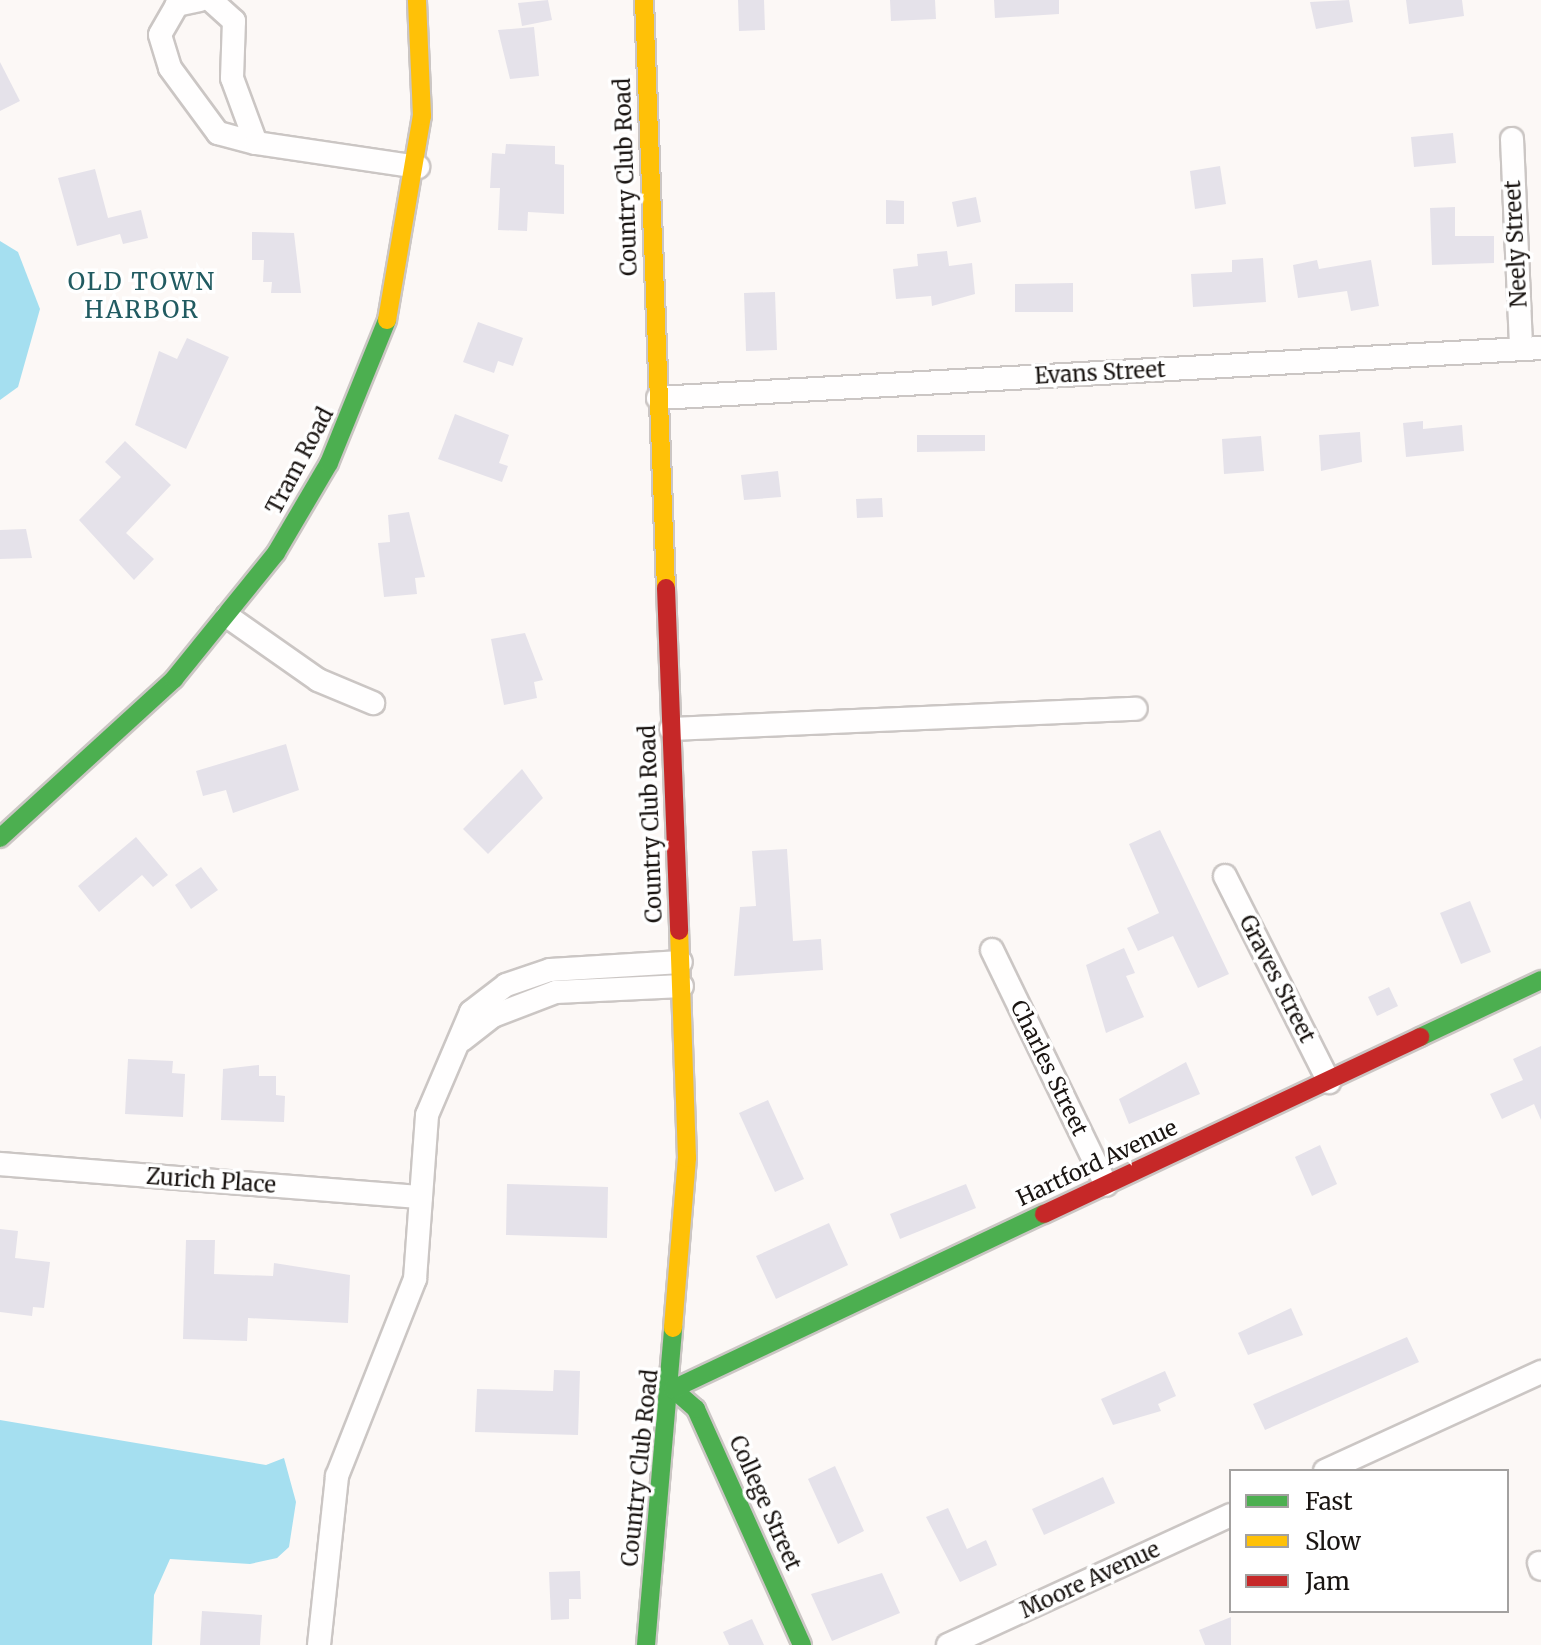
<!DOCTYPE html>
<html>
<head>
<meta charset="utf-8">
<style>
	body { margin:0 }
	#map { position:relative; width:1541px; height:1645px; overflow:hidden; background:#fcf8f6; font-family:Merriweather,serif }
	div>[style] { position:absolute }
	.water>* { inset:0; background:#a5dff0 }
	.building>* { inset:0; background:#e5e2ea }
	.roads { filter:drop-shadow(2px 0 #cbc6c4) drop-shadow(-2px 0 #cbc6c4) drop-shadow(0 2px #cbc6c4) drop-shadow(0 -2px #cbc6c4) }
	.street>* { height:22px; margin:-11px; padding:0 11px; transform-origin:11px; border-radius:11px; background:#fffefe }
	.fast>* { height:18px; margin:-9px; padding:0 9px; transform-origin:9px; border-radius:9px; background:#4caf50 }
	.slow>* { height:18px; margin:-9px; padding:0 9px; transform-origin:9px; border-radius:9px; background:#ffc107 }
	.jam>* { height:18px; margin:-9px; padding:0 9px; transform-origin:9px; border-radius:9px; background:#c62828 }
	span { translate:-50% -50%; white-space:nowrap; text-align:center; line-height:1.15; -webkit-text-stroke:7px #fff; paint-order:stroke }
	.street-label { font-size:22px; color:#1a1512 }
	.neighbourhood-label { font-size:24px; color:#215b61; letter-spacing:2px }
	.legend { position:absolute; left:1229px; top:1469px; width:280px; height:144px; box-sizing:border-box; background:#fff; border:2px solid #a3a1a0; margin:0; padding:10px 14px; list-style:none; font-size:24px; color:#1a1512 }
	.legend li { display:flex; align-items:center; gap:16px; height:40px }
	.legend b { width:40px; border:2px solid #a3a1a0 }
</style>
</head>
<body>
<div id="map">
	<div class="water">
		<i style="clip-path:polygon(0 241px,18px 252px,40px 309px,18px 387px,0 400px)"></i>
		<i style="clip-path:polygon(0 1420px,266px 1465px,284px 1458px,296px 1502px,289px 1547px,277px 1558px,250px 1564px,170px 1559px,154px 1595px,152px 1645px,0 1645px)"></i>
	</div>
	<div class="building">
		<i style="clip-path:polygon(548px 0,552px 20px,522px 26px,518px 3px)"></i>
		<i style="clip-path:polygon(738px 0,764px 0,765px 30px,739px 31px)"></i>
		<i style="clip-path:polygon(890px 0,935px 0,936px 19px,891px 21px)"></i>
		<i style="clip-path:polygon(994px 0,1059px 0,1059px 14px,995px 18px)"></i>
		<i style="clip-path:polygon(1349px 0,1353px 22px,1316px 29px,1310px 2px)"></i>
		<i style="clip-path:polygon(1406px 0,1462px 0,1464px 16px,1409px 24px)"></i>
		<i style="clip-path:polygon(534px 27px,539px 76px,510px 79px,498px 30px)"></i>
		<i style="clip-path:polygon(0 62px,20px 101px,0 111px)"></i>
		<i style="clip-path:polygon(1453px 133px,1456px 163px,1414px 167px,1411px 137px)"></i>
		<i style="clip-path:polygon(506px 144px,555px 146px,555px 164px,564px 165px,564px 214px,528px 212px,527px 231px,498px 230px,500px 188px,490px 188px,492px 153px,505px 154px)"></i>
		<i style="clip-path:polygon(1220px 166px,1226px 204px,1195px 209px,1190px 171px)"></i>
		<i style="clip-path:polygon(95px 169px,108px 218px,141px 210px,148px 238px,123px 244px,120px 234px,77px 246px,58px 178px)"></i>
		<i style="clip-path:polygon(976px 197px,981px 222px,957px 227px,952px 202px)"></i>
		<i style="clip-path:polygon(886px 200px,904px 201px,904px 224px,886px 224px)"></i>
		<i style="clip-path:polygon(1455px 207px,1455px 236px,1494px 236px,1494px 263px,1432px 265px,1430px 208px)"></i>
		<i style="clip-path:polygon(252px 232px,294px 233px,301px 293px,271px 293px,272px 282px,263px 282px,264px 260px,252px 260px)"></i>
		<i style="clip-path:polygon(947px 251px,949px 266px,972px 263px,975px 294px,932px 306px,931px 296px,896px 299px,893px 269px,918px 266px,917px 254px)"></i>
		<i style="clip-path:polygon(1263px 258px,1266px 302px,1193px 307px,1191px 274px,1232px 272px,1232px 260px)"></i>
		<i style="clip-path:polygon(1317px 260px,1319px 269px,1371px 260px,1379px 306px,1351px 311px,1347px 291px,1298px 298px,1293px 265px)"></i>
		<i style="clip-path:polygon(1073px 283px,1073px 312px,1015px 312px,1015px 284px)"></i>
		<i style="clip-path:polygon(775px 292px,777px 350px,746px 351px,744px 293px)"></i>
		<i style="clip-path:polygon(478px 322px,523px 338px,513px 366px,498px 361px,494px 373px,463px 362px)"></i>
		<i style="clip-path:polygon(187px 338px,229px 357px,186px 449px,135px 425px,159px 351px,177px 359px)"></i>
		<i style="clip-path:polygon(455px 414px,509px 435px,499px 463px,508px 466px,502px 482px,438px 459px)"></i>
		<i style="clip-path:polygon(1423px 421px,1423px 429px,1462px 425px,1464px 451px,1406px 457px,1403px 423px)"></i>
		<i style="clip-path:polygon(1360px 432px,1362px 462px,1321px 471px,1319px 435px)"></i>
		<i style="clip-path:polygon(917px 435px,985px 435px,985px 451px,917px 452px)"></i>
		<i style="clip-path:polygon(1261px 436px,1264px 471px,1224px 474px,1222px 439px)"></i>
		<i style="clip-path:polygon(125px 441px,171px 485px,126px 533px,154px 559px,134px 580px,79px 520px,121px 477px,105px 462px)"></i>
		<i style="clip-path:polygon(778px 471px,781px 497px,744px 500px,741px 475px)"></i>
		<i style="clip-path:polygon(882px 498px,883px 517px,857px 518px,856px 499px)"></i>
		<i style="clip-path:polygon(409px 512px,425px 577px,415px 578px,417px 594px,384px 597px,378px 543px,390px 542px,388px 515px)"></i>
		<i style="clip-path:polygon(26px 529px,32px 558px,0 559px,0 530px)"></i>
		<i style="clip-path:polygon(525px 633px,543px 680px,534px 682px,537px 698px,504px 705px,491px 639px)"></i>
		<i style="clip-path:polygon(286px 744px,299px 790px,233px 813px,226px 790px,203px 796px,196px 771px)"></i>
		<i style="clip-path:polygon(522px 769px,543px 798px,488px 854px,463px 829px)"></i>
		<i style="clip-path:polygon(1160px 830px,1229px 974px,1198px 988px,1173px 936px,1138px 951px,1127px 928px,1159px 913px,1129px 844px)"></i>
		<i style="clip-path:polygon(136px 837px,168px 875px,153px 887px,142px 875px,99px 912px,78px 886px)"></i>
		<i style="clip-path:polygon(787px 849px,793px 941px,821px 939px,823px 970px,734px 976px,740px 907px,756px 906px,752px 851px)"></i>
		<i style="clip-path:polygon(201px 867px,218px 890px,191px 909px,175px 885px)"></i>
		<i style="clip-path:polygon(1470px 901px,1491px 952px,1461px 964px,1440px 913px)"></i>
		<i style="clip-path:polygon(1124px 948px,1135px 973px,1126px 976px,1144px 1017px,1106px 1033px,1086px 965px)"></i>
		<i style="clip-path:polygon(1389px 987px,1398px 1006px,1377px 1016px,1368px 997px)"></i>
		<i style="clip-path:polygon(1541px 1046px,1541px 1120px,1534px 1104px,1502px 1119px,1490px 1094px,1523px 1080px,1513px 1059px)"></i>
		<i style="clip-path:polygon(128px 1059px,173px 1061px,172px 1073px,185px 1074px,183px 1117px,125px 1114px)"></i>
		<i style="clip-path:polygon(1186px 1062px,1200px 1094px,1129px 1124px,1119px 1099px)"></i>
		<i style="clip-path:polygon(259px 1065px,259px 1076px,276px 1076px,276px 1095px,285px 1096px,284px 1122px,221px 1120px,223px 1069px)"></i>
		<i style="clip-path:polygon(768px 1100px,804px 1179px,775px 1192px,739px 1113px)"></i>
		<i style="clip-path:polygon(1320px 1145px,1337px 1184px,1312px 1196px,1295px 1157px)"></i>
		<i style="clip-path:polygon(507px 1184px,608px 1187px,607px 1238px,506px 1235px)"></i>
		<i style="clip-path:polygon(966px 1184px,976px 1208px,900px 1239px,890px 1214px)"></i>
		<i style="clip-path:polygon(829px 1223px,848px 1265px,776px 1299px,756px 1256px)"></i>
		<i style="clip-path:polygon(0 1229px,18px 1231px,15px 1258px,50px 1262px,44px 1308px,33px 1307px,32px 1316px,0 1312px)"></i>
		<i style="clip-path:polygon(186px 1240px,215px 1240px,214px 1274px,273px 1276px,274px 1263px,350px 1275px,348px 1323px,248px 1318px,247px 1341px,183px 1339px)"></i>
		<i style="clip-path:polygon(1291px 1308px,1303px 1335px,1248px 1355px,1238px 1333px)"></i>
		<i style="clip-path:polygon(1407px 1337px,1419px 1362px,1265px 1430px,1253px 1404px)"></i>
		<i style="clip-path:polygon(554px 1370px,580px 1371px,578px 1435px,475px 1432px,477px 1389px,553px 1391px)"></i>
		<i style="clip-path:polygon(1165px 1371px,1176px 1396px,1158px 1404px,1161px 1411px,1113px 1425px,1101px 1399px)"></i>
		<i style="clip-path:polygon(835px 1466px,864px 1531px,838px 1544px,808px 1479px)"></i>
		<i style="clip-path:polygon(1103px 1477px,1115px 1503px,1044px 1535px,1032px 1509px)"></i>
		<i style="clip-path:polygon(948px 1508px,967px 1549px,986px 1540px,997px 1565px,960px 1582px,926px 1517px)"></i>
		<i style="clip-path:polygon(580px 1571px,581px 1599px,569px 1599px,569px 1619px,551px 1620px,549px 1572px)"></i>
		<i style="clip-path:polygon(882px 1573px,900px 1613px,832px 1641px,811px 1594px)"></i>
		<i style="clip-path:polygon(202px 1611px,262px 1615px,260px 1645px,200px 1645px)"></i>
		<i style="clip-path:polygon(1231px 1617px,1231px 1645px,1205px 1645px,1199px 1630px)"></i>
		<i style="clip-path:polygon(752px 1619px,764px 1645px,729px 1645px,723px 1632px)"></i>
	</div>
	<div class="roads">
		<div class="street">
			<i style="left:200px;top:0;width:24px;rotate:168deg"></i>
			<i style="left:177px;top:5px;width:34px;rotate:120deg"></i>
			<i style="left:160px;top:35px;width:34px;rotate:73deg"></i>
			<i style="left:170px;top:68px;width:81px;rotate:53.6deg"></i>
			<i style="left:218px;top:133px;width:39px;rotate:15deg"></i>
			<i style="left:256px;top:143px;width:69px;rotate:-110.3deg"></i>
			<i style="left:232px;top:78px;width:57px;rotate:-88deg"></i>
			<i style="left:234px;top:21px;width:31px;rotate:-138deg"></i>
			<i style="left:1512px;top:139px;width:210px;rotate:87.5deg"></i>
			<i style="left:256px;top:143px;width:164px;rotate:8.4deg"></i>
			<i style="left:658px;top:398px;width:884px;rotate:-3.24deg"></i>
			<i style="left:227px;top:616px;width:111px;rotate:35.1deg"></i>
			<i style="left:318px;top:680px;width:60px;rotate:22.7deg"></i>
			<i style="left:671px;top:729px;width:465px;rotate:-2.5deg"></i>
			<i style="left:1225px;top:876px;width:231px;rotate:63.2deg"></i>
			<i style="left:992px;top:950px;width:261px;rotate:64.1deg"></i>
			<i style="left:462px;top:1040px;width:39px;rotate:-38deg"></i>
			<i style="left:493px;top:1016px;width:67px;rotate:-20.9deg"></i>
			<i style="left:556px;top:992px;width:126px;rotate:-2.7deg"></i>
			<i style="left:0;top:1164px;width:422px;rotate:4.5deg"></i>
			<i style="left:1325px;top:1471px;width:238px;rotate:-24.6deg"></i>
			<i style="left:1539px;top:1563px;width:6px;rotate:72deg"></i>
			<i style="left:319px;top:1645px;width:170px;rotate:-83.9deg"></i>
			<i style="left:337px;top:1476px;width:212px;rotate:-68.4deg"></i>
			<i style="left:415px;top:1279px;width:164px;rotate:-85.8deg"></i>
			<i style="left:427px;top:1115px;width:112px;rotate:-66.9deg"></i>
			<i style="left:471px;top:1012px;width:44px;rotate:-37.6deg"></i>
			<i style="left:506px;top:985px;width:46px;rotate:-18.8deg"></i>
			<i style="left:550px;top:970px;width:131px;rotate:-3.5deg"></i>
			<i style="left:948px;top:1645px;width:311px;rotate:-24.7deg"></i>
		</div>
		<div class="fast">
			<i style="left:0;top:838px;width:236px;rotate:-42.4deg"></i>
			<i style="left:174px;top:679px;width:162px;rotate:-51deg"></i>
			<i style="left:276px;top:553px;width:104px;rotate:-59.5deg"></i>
			<i style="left:329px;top:463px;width:154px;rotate:-67.9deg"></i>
			<i style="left:1420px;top:1037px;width:134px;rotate:-25.2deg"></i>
			<i style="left:646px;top:1645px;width:318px;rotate:-85.1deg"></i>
			<i style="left:802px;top:1645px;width:259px;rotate:-114.2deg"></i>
			<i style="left:696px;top:1409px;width:30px;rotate:-139deg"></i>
			<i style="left:673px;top:1389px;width:410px;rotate:-25.3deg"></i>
		</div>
		<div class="slow">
			<i style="left:644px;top:0;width:588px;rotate:87.86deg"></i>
			<i style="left:387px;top:320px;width:207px;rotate:-80.3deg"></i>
			<i style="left:422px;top:116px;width:116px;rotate:-92.5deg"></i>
			<i style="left:673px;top:1328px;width:171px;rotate:-85.3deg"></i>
			<i style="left:687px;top:1158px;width:227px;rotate:-92deg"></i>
		</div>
		<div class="jam">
			<i style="left:666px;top:588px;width:343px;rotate:87.8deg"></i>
			<i style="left:1044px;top:1214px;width:416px;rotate:-25.2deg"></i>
		</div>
	</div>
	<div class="street-label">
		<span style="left:626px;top:177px;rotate:-92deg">Country Club Road</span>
		<span style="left:1516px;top:244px;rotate:-93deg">Neely Street</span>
		<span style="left:1100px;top:373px;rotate:-3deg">Evans Street</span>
		<span style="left:300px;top:461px;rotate:-62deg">Tram Road</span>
		<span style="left:651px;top:824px;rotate:-92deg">Country Club Road</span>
		<span style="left:1277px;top:979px;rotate:63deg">Graves Street</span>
		<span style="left:1049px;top:1068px;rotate:64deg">Charles Street</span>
		<span style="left:1097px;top:1163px;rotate:-25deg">Hartford Avenue</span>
		<span style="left:211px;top:1181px;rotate:4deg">Zurich Place</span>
		<span style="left:640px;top:1468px;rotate:-84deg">Country Club Road</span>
		<span style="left:765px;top:1503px;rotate:66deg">College Street</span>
		<span style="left:1090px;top:1580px;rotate:-25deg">Moore Avenue</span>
	</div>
	<div class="neighbourhood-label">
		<span style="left:142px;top:296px">OLD TOWN<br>HARBOR</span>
	</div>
	<ul class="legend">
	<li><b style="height:10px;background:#4caf50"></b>Fast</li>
	<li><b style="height:10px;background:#ffc107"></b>Slow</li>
	<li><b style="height:10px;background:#c62828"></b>Jam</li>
	</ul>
</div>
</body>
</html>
